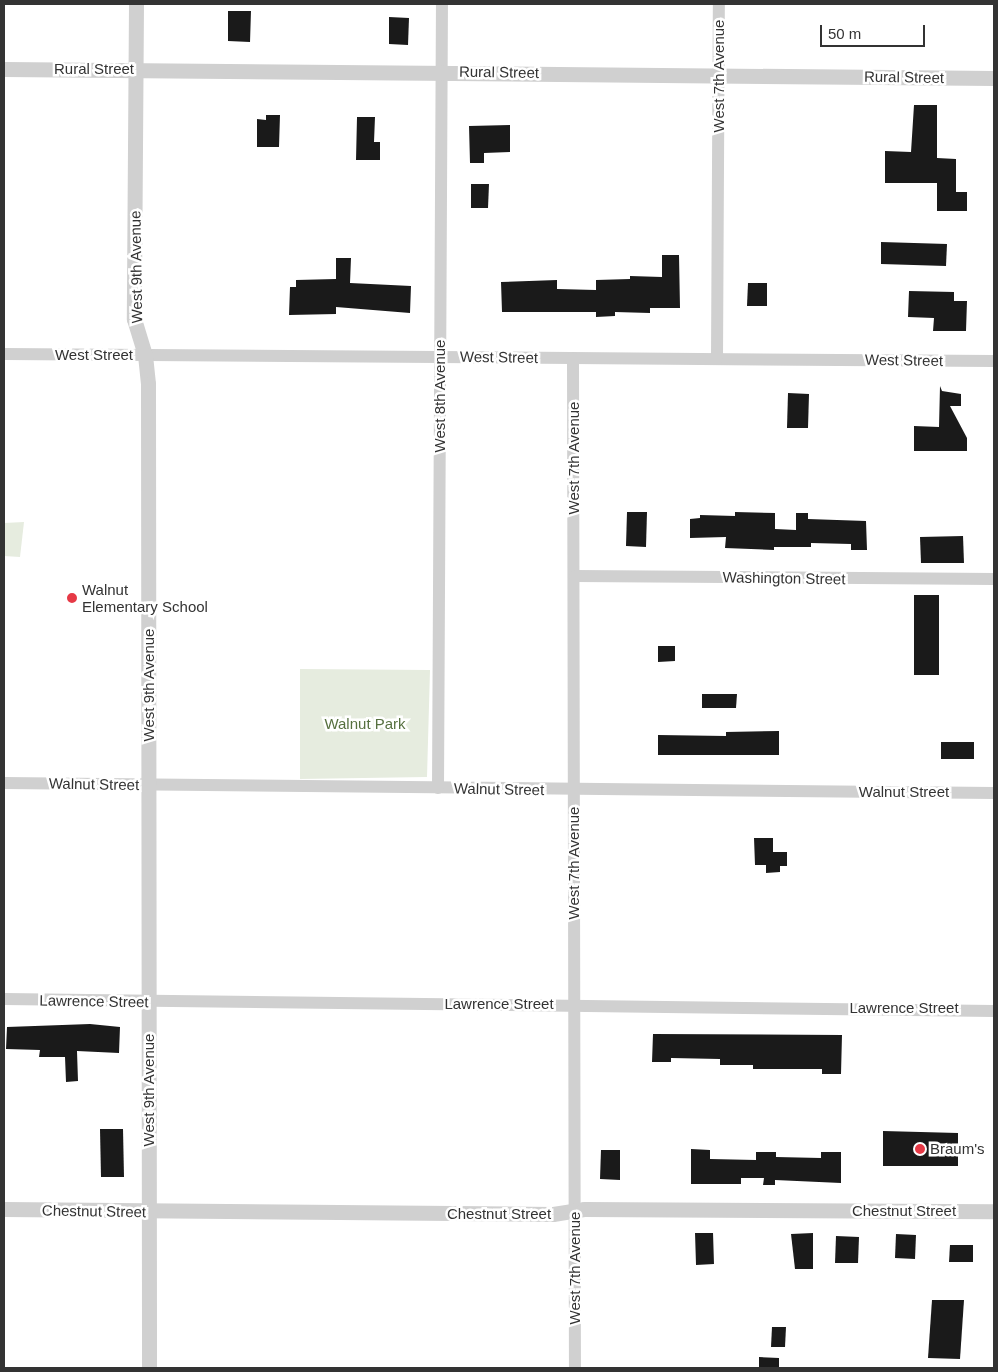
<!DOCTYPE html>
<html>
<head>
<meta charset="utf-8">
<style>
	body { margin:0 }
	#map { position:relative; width:998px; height:1372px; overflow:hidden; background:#fff; font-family:Helvetica,sans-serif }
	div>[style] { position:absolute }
	.green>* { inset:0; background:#e6ecdf }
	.building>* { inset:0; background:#1a1a1a }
	.minor>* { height:12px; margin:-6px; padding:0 6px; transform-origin:6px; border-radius:6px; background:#d0d0d0 }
	.tertiary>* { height:15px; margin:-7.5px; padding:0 7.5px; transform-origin:7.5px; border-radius:7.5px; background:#d0d0d0 }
	.dots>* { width:14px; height:14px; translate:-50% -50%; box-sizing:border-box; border:2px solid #fff; border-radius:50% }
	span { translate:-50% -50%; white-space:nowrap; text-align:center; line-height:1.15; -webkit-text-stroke:5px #fff; paint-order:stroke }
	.street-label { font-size:15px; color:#333 }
	.poi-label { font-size:15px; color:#333 }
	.left { translate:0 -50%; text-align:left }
	.park-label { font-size:15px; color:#56703f }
	.frame { position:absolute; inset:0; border:5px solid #333; pointer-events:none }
	.scale { position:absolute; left:820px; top:25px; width:105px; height:22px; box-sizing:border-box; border:2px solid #333; border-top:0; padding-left:6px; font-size:15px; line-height:18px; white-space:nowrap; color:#333; -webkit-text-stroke:4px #fff; paint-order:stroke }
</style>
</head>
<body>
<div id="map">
	<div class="green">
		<i style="clip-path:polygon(24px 522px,20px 557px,4px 556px,4px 523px)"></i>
		<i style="clip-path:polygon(300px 669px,430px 670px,427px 777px,300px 779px)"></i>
	</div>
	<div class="building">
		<i style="clip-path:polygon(228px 11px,251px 11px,250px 42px,228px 41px)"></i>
		<i style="clip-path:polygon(389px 17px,409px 18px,408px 45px,389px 44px)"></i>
		<i style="clip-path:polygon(914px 105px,937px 105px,937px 158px,956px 159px,956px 192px,967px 192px,967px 211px,937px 211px,937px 183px,885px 183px,885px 151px,911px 152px)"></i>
		<i style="clip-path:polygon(266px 115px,280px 115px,279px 147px,257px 147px,257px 119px,266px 120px)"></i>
		<i style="clip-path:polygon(357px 117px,375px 117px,374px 142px,380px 142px,380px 160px,356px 160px)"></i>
		<i style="clip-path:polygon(510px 125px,510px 152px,484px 153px,484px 163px,470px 163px,469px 126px)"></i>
		<i style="clip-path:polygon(471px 184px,489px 184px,488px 208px,471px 208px)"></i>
		<i style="clip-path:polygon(881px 242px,947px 244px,946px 266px,881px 264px)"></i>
		<i style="clip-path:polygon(662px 255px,679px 255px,680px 308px,650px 308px,650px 313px,615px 312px,615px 316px,596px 317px,596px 312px,502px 312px,501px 282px,557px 280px,557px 289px,596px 290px,596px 280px,630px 279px,630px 276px,662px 277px)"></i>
		<i style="clip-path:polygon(336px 258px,351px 258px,350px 283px,411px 286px,410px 313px,336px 307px,336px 314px,289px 315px,290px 287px,296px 287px,296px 280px,336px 279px)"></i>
		<i style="clip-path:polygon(748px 283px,767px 283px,767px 306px,747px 306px)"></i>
		<i style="clip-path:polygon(909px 291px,954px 292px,954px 301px,967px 301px,966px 331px,933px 331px,934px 318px,908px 317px)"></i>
		<i style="clip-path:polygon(940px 386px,942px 391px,961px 394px,961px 406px,950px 406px,967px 438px,967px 451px,914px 451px,914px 426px,939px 427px)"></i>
		<i style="clip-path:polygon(788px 393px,809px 394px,808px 428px,787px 428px)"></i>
		<i style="clip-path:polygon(627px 512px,647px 512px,646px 547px,626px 546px)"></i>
		<i style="clip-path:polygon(735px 512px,775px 513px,775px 529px,796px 530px,796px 513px,808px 513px,808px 519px,866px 521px,867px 550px,851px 550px,851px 544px,811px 543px,811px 547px,774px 547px,774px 550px,725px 548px,726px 537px,690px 538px,690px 519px,700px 518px,700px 515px,735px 516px)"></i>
		<i style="clip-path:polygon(963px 536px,964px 563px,921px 563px,920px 537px)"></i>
		<i style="clip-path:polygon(914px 595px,939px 595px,939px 675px,914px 675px)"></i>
		<i style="clip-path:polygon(658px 646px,675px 646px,675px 661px,658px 662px)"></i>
		<i style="clip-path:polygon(702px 694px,737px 694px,736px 708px,702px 708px)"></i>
		<i style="clip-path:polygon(779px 731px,779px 755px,658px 755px,658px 735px,726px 736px,726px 732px)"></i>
		<i style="clip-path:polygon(941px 742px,974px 742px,974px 759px,941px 759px)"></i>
		<i style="clip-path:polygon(754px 838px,773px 838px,773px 852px,787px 852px,787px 866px,780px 866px,780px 872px,766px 873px,766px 865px,755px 865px)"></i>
		<i style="clip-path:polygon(90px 1024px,120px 1027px,119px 1053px,77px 1051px,78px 1081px,66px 1082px,65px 1057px,39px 1057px,40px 1050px,6px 1049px,7px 1027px)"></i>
		<i style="clip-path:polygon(653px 1034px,842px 1035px,841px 1074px,822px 1074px,822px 1069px,753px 1069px,753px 1065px,720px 1065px,720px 1059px,671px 1058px,671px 1062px,652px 1062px)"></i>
		<i style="clip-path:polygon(100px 1129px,123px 1129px,124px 1177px,101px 1177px)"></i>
		<i style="clip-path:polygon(883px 1131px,958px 1133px,958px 1166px,883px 1166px)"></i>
		<i style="clip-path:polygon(691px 1149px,710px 1150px,710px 1159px,756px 1160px,756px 1152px,776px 1152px,776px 1157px,821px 1158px,821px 1152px,841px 1152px,841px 1183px,775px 1180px,775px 1185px,763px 1185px,764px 1178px,741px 1178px,741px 1184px,691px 1184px)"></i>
		<i style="clip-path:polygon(601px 1150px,620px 1150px,620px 1180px,600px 1179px)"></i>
		<i style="clip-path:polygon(695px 1233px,713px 1233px,714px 1264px,696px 1265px)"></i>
		<i style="clip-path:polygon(813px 1233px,813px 1269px,795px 1269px,791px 1234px)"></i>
		<i style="clip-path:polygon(896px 1234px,916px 1235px,915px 1259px,895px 1258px)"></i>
		<i style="clip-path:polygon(836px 1236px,859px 1237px,858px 1263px,835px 1263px)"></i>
		<i style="clip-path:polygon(950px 1245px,973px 1245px,973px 1262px,949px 1262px)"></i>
		<i style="clip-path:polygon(932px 1300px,964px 1300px,960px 1359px,928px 1358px)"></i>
		<i style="clip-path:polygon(772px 1327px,786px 1327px,785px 1347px,771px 1347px)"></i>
		<i style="clip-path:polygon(759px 1357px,779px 1358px,779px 1368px,759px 1368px)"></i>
	</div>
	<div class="minor">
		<i style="left:4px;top:354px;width:990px;rotate:0.41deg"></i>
		<i style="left:573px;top:358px;width:1010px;rotate:89.89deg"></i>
		<i style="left:717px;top:358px;width:354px;rotate:-89.7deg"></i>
		<i style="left:575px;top:576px;width:419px;rotate:0.4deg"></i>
		<i style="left:4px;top:783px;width:990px;rotate:0.58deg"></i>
		<i style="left:438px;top:788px;width:784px;rotate:-89.71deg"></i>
		<i style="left:4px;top:999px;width:990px;rotate:0.69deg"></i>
	</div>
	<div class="tertiary">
		<i style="left:136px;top:4px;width:315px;rotate:90.4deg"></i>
		<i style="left:134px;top:319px;width:38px;rotate:73deg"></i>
		<i style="left:145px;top:355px;width:29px;rotate:84deg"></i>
		<i style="left:148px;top:384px;width:984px;rotate:89.94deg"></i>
		<i style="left:4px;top:69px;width:990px;rotate:0.52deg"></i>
		<i style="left:4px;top:1209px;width:549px;rotate:0.52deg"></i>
		<i style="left:553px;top:1214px;width:31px;rotate:-9deg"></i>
		<i style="left:584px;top:1209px;width:410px;rotate:0.3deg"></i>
	</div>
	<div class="dots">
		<i style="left:72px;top:598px;background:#e63946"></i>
		<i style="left:920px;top:1149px;background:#e63946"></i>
	</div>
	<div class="street-label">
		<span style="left:94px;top:69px">Rural Street</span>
		<span style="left:499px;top:72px;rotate:1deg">Rural Street</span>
		<span style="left:719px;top:76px;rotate:-90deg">West 7th Avenue</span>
		<span style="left:904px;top:77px;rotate:1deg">Rural Street</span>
		<span style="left:136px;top:267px;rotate:-91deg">West 9th Avenue</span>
		<span style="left:94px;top:355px">West Street</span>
		<span style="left:499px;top:357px;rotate:1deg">West Street</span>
		<span style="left:904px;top:360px;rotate:1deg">West Street</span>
		<span style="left:440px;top:396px;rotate:-90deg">West 8th Avenue</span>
		<span style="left:574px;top:458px;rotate:-90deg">West 7th Avenue</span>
		<span style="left:784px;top:578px;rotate:1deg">Washington Street</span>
		<span style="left:149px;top:685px;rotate:-90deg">West 9th Avenue</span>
		<span style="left:94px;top:784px;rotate:1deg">Walnut Street</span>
		<span style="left:499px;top:789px;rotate:1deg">Walnut Street</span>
		<span style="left:904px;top:792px">Walnut Street</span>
		<span style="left:574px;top:863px;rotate:-90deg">West 7th Avenue</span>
		<span style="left:94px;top:1001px;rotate:1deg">Lawrence Street</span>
		<span style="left:499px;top:1004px">Lawrence Street</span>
		<span style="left:904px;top:1008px">Lawrence Street</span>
		<span style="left:149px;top:1090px;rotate:-90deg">West 9th Avenue</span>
		<span style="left:94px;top:1211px;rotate:1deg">Chestnut Street</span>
		<span style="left:904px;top:1211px">Chestnut Street</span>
		<span style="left:499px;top:1214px">Chestnut Street</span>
		<span style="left:575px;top:1268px;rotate:-90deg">West 7th Avenue</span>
	</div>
	<div class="poi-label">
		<span class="left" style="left:82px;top:598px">Walnut<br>Elementary School</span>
		<span class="left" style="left:930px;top:1149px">Braum's</span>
	</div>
	<div class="park-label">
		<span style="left:365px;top:724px">Walnut Park</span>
	</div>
	<div class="frame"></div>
	<div class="scale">50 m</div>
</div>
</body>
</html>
